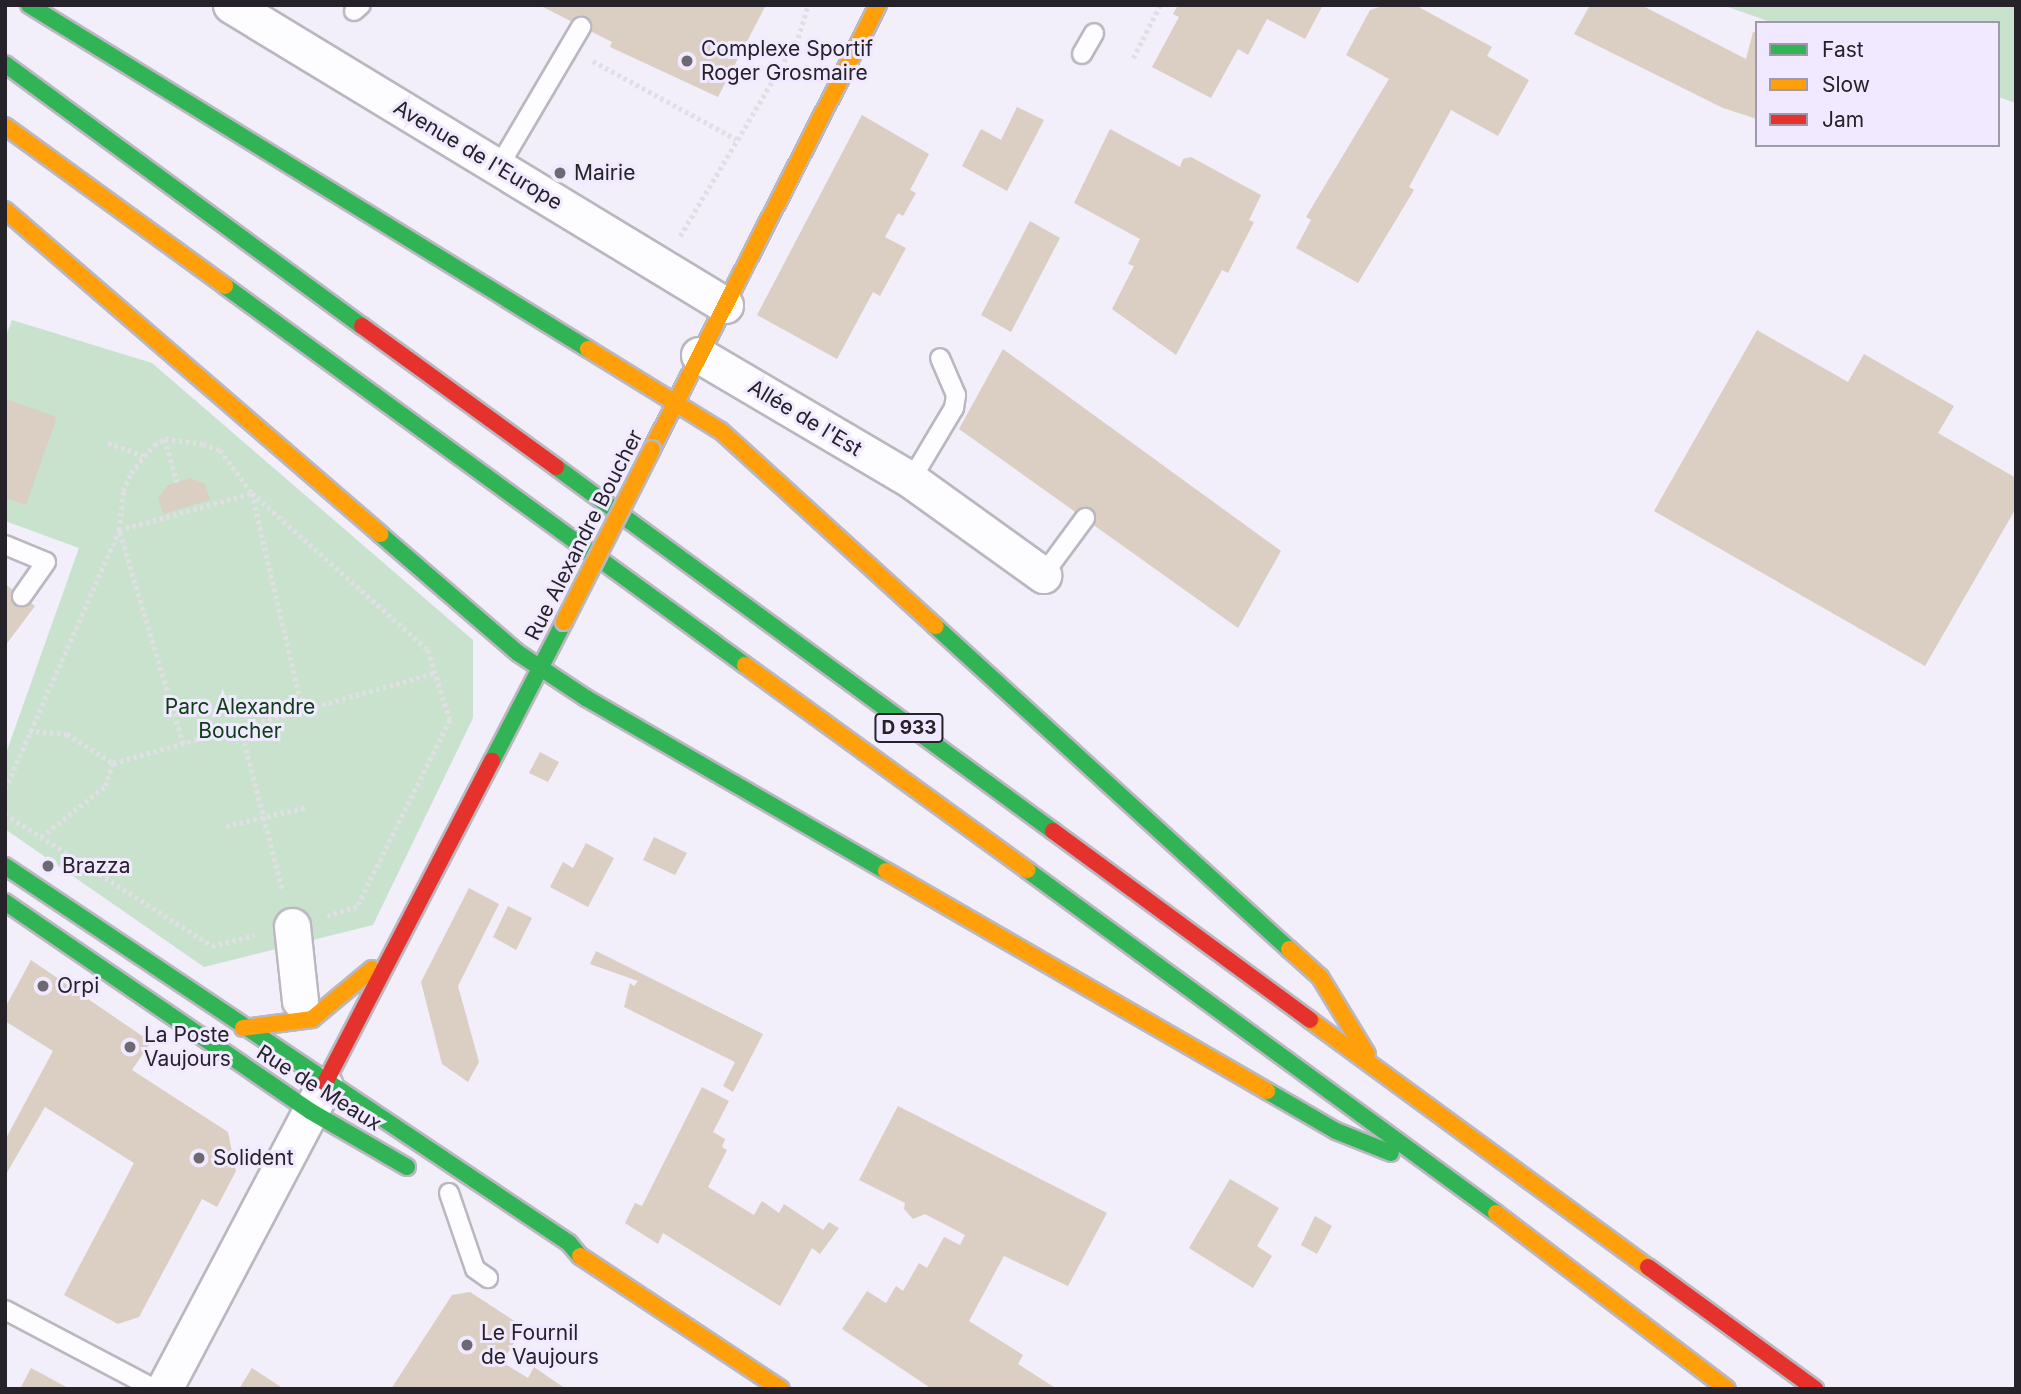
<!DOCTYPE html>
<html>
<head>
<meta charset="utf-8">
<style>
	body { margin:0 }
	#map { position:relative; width:2021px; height:1394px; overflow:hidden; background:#f2eefa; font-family:Inter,sans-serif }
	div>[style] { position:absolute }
	.green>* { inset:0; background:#c9e2ce }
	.building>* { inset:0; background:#dbcec3 }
	.path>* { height:4.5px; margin-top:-2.25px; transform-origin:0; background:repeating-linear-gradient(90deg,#e0dfe3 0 3.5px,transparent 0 7px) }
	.roads { filter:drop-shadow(2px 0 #bab7c0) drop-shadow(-2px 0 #bab7c0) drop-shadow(0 2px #bab7c0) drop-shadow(0 -2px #bab7c0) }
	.lane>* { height:18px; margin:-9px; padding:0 9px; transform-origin:9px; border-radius:9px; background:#fdfcfe }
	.street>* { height:35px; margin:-17.5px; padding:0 17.5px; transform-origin:17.5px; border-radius:17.5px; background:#fdfcfe }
	.fast>* { height:16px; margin:-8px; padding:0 8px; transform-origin:8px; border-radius:8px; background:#30b455 }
	.slow>* { height:16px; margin:-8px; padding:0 8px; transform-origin:8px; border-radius:8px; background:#ff9f0a }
	.jam>* { height:16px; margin:-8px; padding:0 8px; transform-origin:8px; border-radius:8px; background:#e5322d }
	.bridges { filter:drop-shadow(2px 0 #bab7c0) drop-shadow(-2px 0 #bab7c0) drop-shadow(0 2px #bab7c0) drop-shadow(0 -2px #bab7c0) }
	.slow-bridge>* { height:16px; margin:-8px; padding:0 8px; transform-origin:8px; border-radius:8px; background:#ff9f0a }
	.dots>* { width:19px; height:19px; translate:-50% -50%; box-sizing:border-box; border:4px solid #f1e9ff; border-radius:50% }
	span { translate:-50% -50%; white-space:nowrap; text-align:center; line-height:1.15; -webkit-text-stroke:6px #f1e9ff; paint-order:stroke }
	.shield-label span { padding:2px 5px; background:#f1e9ff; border:2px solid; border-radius:5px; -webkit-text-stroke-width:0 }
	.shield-label { font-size:19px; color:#252229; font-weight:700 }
	.poi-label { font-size:21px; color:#252229 }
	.left { translate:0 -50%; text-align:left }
	.street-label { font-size:21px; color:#252229 }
	.park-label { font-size:21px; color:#0c4014 }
	.frame { position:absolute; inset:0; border:7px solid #252229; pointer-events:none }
	.legend { position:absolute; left:1755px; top:21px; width:245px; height:126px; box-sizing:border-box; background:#f1e9ff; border:2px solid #9f99a9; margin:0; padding:9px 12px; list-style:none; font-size:21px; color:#252229 }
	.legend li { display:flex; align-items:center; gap:14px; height:35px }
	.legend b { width:35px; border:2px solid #9f99a9 }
</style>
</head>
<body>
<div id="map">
	<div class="green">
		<i style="clip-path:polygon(1722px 5px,2016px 5px,2016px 103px,1998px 97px,1998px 23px,1774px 23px)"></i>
		<i style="clip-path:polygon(12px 320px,152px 363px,473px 640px,473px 718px,373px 925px,204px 967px,5px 829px,5px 756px,79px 548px,5px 521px,5px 338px)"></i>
	</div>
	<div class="building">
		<i style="clip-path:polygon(539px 5px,766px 5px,718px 97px,610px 47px,612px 42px)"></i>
		<i style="clip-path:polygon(1178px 5px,1323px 5px,1305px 39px,1267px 19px,1248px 55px,1238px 49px,1211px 98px,1152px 67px,1179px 17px,1173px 14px)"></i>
		<i style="clip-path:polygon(1386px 5px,1415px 5px,1492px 47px,1487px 56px,1529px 80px,1498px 136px,1451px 110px,1409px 187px,1414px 190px,1358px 283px,1296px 248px,1311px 220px,1306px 217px,1389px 79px,1346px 55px,1370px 10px)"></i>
		<i style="clip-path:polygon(1590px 5px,1641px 5px,1746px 59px,1753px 32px,1757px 33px,1757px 119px,1723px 108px,1574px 34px)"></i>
		<i style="clip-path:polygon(1017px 107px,1044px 120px,1007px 191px,962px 166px,981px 129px,1001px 140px)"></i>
		<i style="clip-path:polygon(862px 115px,929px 154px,910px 190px,916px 193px,903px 216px,898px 213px,885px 237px,906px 248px,880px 296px,873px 292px,837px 359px,757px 315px)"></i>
		<i style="clip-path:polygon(1110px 129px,1180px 167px,1183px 159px,1191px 157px,1261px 195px,1249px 220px,1254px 222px,1228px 273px,1222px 270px,1176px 355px,1112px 309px,1134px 266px,1128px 264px,1140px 239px,1074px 203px)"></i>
		<i style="clip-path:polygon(1030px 221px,1060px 238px,1011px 332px,981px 315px)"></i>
		<i style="clip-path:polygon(1757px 330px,1848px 382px,1864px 354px,1871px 358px,1954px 406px,1938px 433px,2016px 478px,2016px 508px,1925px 666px,1654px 511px)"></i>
		<i style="clip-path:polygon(1003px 349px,1281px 551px,1238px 628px,959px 429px)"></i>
		<i style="clip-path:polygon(5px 399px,57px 417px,26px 505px,5px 498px)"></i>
		<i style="clip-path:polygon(190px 478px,205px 484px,210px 500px,163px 514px,158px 498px,168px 485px)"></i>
		<i style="clip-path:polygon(5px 584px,35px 606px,5px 646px)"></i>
		<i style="clip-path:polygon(540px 752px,559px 762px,548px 782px,529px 773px)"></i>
		<i style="clip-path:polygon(654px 837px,687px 853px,675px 875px,643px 860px)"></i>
		<i style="clip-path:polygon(586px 843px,614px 858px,588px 907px,550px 887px,563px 862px,573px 868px)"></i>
		<i style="clip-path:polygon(469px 888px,499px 904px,458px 986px,479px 1062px,468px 1082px,442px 1064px,421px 982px)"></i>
		<i style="clip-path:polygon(508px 906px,532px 918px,516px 950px,493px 937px)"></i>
		<i style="clip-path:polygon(596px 951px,763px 1034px,733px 1092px,723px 1086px,735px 1062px,624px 1007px,630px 983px,634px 986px,638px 981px,590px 964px)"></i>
		<i style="clip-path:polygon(31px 960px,151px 1042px,132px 1070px,228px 1132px,236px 1171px,217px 1207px,202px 1199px,139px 1317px,118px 1324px,64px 1295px,134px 1163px,45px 1107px,5px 1176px,5px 1140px,53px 1051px,5px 1021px,5px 1008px)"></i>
		<i style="clip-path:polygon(702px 1087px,729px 1101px,713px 1132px,725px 1139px,722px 1147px,727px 1150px,708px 1187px,754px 1215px,762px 1201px,779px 1213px,784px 1204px,823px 1230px,829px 1222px,839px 1228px,820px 1254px,812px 1248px,780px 1306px,663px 1233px,658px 1244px,625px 1223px,635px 1203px,642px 1206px)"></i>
		<i style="clip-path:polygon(898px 1106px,1107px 1213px,1068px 1286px,1004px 1256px,969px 1321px,1023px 1355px,1018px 1364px,1057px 1389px,932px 1389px,842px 1329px,867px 1291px,886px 1303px,896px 1286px,903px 1291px,919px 1263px,927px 1268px,944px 1237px,960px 1245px,965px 1235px,925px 1214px,913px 1219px,904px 1209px,905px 1203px,859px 1180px)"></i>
		<i style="clip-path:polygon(1230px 1179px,1279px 1208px,1257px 1246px,1272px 1256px,1253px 1288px,1189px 1248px)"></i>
		<i style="clip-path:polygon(1315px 1216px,1332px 1226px,1317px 1254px,1301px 1245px)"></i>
		<i style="clip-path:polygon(470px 1292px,524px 1327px,502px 1362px,528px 1378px,534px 1367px,566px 1389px,391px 1389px,452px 1295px)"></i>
		<i style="clip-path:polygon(31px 1368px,70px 1389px,20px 1389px)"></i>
		<i style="clip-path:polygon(252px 1368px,284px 1389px,239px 1389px)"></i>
	</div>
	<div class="path">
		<i style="left:1133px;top:58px;width:59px;rotate:-63deg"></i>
		<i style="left:593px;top:61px;width:163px;rotate:28.6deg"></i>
		<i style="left:680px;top:236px;width:230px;rotate:-59.2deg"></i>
		<i style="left:798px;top:38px;width:34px;rotate:-73deg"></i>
		<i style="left:165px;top:439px;width:45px;rotate:74.4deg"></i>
		<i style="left:108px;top:443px;width:37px;rotate:20deg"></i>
		<i style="left:241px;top:729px;width:167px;rotate:75.5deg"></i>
		<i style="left:29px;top:731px;width:38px;rotate:5deg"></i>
		<i style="left:67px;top:734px;width:54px;rotate:32.2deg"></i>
		<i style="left:183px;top:744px;width:223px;rotate:-106.7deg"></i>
		<i style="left:119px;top:530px;width:138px;rotate:-15.5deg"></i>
		<i style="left:252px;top:493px;width:224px;rotate:76.8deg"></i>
		<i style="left:5px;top:789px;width:283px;rotate:-66.2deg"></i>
		<i style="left:119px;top:530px;width:39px;rotate:-84deg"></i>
		<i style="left:123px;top:491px;width:20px;rotate:-66deg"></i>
		<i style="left:131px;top:473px;width:36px;rotate:-51deg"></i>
		<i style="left:154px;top:445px;width:13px;rotate:-29deg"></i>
		<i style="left:165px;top:439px;width:38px;rotate:7deg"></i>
		<i style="left:203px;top:444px;width:18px;rotate:19deg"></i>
		<i style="left:220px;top:450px;width:54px;rotate:53.3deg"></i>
		<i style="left:252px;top:493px;width:236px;rotate:41.7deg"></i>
		<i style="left:428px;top:650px;width:73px;rotate:72.6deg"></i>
		<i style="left:450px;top:720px;width:209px;rotate:116.4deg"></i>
		<i style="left:357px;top:907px;width:31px;rotate:163deg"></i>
		<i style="left:5px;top:814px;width:246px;rotate:32.5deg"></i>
		<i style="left:212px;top:946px;width:44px;rotate:-14.3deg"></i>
		<i style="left:226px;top:826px;width:83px;rotate:-13.2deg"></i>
		<i style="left:41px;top:837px;width:82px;rotate:-38.6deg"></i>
		<i style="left:105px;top:786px;width:24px;rotate:-71deg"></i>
		<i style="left:113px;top:763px;width:335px;rotate:-15.6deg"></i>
	</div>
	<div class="roads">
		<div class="lane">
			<i style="left:354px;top:11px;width:9px;rotate:-41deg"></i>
			<i style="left:1082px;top:54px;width:24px;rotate:-60deg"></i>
			<i style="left:498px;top:168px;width:164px;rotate:-59.5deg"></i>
			<i style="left:911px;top:480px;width:84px;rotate:-59.2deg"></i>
			<i style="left:954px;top:408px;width:13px;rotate:-81deg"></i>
			<i style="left:956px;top:395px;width:40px;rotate:-113.4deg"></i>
			<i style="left:5px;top:545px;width:44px;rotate:22.5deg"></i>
			<i style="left:46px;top:562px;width:42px;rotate:125.2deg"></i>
			<i style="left:1043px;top:575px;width:71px;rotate:-53.6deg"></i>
			<i style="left:449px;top:1193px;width:80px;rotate:71.1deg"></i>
			<i style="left:475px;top:1269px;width:16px;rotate:35deg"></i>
			<i style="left:5px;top:1310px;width:170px;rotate:27.8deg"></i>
		</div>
		<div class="street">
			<i style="left:231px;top:5px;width:578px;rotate:31.27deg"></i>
			<i style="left:699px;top:355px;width:246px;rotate:30.5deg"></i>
			<i style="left:911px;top:480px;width:163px;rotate:35.7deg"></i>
			<i style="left:292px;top:926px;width:75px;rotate:83.9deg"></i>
			<i style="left:164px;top:1389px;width:344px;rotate:-62.2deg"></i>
		</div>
		<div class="fast">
			<i style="left:29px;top:5px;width:656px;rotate:31.61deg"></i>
			<i style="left:5px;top:64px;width:443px;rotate:36.3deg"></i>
			<i style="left:225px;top:286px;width:643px;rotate:36.09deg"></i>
			<i style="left:556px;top:467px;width:616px;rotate:36.22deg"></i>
			<i style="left:380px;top:534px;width:182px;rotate:40.8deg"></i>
			<i style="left:518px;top:653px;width:82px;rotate:33.5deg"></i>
			<i style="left:586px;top:698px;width:346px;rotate:30deg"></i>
			<i style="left:935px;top:626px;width:479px;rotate:42.4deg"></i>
			<i style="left:492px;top:761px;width:157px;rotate:-62.6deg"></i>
			<i style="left:5px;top:866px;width:678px;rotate:33.76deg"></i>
			<i style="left:569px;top:1243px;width:17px;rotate:50deg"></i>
			<i style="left:1027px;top:870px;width:581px;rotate:36.18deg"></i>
			<i style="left:5px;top:902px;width:370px;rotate:34.4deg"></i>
			<i style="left:310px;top:1111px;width:112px;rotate:30deg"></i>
			<i style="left:1267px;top:1091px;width:80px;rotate:30.1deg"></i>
			<i style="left:1336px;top:1131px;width:59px;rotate:21.8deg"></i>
		</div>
		<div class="slow">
			<i style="left:5px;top:126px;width:272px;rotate:36deg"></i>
			<i style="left:5px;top:210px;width:496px;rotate:40.8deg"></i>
			<i style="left:588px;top:349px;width:156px;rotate:31.7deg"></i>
			<i style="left:721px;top:431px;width:290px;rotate:42.3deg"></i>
			<i style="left:652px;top:449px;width:498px;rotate:-63deg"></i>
			<i style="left:745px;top:665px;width:349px;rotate:36deg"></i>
			<i style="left:886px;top:871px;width:440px;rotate:30deg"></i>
			<i style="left:1289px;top:949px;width:42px;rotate:42.1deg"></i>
			<i style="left:1320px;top:977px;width:90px;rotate:58.6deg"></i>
			<i style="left:1310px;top:1020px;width:419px;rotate:36.2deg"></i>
			<i style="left:243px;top:1028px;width:70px;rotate:-7.4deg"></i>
			<i style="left:312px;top:1019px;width:78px;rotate:-39.8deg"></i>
			<i style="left:1496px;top:1213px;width:290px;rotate:37.3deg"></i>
			<i style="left:580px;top:1256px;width:241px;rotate:33.5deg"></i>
		</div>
		<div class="jam">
			<i style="left:362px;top:326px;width:240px;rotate:36deg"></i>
			<i style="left:1053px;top:831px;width:319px;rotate:36.3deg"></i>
			<i style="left:325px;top:1083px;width:363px;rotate:-62.6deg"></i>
			<i style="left:1648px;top:1267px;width:207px;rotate:36.1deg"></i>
		</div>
	</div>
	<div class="bridges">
		<div class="slow-bridge">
			<i style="left:564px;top:622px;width:194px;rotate:-63deg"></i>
		</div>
	</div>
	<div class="dots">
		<i style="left:687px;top:61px;background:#6d6972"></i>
		<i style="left:560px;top:173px;background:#6d6972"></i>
		<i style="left:48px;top:866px;background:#6d6972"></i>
		<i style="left:43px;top:986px;background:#6d6972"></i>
		<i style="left:130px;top:1047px;background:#6d6972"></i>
		<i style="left:199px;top:1158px;background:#6d6972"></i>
		<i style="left:467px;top:1345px;background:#6d6972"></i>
	</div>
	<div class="shield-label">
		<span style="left:909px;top:728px">D 933</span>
	</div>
	<div class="poi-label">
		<span class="left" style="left:701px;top:61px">Complexe Sportif<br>Roger Grosmaire</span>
		<span class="left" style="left:574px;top:173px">Mairie</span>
		<span class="left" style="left:62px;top:866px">Brazza</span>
		<span class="left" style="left:57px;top:986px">Orpi</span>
		<span class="left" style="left:144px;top:1047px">La Poste<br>Vaujours</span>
		<span class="left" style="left:213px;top:1158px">Solident</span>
		<span class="left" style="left:481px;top:1345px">Le Fournil<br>de Vaujours</span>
	</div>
	<div class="street-label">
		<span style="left:478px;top:155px;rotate:31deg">Avenue de l'Europe</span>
		<span style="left:805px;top:418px;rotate:31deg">Allée de l'Est</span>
		<span style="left:584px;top:535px;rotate:-63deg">Rue Alexandre Boucher</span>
		<span style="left:319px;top:1088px;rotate:32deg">Rue de Meaux</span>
	</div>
	<div class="park-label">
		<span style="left:240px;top:719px">Parc Alexandre<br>Boucher</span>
	</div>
	<div class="frame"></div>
	<ul class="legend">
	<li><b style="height:9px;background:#30b455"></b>Fast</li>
	<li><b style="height:9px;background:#ff9f0a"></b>Slow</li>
	<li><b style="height:9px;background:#e5322d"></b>Jam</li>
	</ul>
</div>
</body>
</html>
